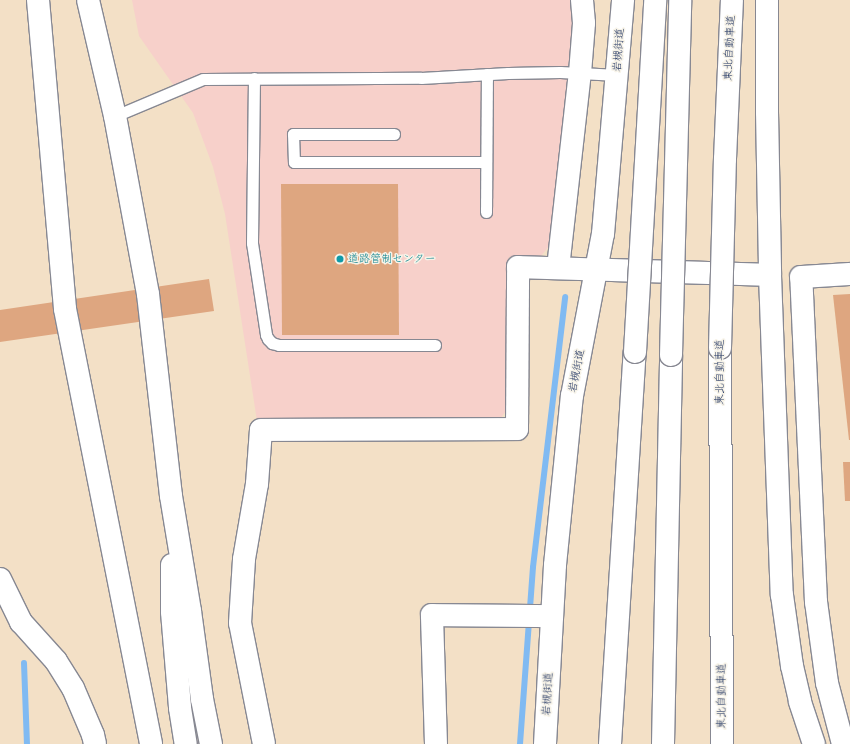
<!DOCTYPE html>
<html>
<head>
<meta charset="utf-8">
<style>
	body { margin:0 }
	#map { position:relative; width:850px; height:744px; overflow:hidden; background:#f3e0c6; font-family:Pangolin,"Klee One",sans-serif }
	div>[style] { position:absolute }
	.built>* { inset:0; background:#f7d0ca }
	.stream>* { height:6px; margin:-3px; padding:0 3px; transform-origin:3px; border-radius:3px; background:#80baf2 }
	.building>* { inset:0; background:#dea680 }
	.roads { filter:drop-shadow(1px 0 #878892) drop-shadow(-1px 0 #878892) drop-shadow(0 1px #878892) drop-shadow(0 -1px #878892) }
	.service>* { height:11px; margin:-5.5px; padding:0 5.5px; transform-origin:5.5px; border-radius:5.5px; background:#fff }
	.minor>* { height:22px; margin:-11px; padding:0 11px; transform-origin:11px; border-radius:11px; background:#fff }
	.trunk>* { height:22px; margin:-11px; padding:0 11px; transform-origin:11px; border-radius:11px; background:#fff }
	.motorway>* { height:22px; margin:-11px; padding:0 11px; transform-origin:11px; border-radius:11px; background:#fff }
	.bridges { filter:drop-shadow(1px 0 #878892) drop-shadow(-1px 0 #878892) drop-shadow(0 1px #878892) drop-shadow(0 -1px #878892) }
	.motorway-bridge>* { height:22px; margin:-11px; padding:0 11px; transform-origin:11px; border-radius:11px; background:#fff }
	.dots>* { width:11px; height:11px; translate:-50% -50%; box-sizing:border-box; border:2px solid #f7f3e8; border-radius:50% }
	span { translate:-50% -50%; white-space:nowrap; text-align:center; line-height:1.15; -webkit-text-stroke:3px #f7f3e8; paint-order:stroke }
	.street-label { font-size:11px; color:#1b2f5e }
	.culture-label { font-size:11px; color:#0d838f }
	.left { translate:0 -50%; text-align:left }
</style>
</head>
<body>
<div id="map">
	<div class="built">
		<i style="clip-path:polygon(132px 0,571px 0,575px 31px,549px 246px,541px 256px,509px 257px,509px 407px,500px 419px,257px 421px,225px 214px,213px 167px,193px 113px,139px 36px)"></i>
	</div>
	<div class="stream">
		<i style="left:24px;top:663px;width:81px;rotate:87.9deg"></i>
		<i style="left:520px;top:744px;width:177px;rotate:-85.8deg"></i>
		<i style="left:533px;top:567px;width:272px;rotate:-83.2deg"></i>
	</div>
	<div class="building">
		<i style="clip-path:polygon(281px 184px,398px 184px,399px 335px,282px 335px)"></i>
		<i style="clip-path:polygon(209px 279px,214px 311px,0 342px,0 310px)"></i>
		<i style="clip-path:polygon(850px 294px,850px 440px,849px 440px,833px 295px)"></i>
		<i style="clip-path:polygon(843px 462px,850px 462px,850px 501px,845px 501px)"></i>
	</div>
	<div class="roads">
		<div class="service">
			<i style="left:254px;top:78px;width:165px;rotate:90.7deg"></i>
			<i style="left:252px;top:243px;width:93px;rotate:81.3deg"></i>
			<i style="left:266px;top:335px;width:4px;rotate:63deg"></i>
			<i style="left:268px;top:339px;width:6px;rotate:45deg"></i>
			<i style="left:272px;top:343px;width:7px;rotate:16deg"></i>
			<i style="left:279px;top:345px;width:156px"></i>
			<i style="left:115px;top:116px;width:95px;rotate:-22.8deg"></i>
			<i style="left:203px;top:79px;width:218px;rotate:-0.3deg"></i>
			<i style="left:421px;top:78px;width:87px;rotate:-3.3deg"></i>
			<i style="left:508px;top:73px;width:52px;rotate:-1.1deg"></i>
			<i style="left:560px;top:72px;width:58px;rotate:3deg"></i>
			<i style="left:394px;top:134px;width:101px;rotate:180deg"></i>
			<i style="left:293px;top:134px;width:28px;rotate:88deg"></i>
			<i style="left:294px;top:162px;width:192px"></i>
			<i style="left:486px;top:212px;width:138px;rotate:-89.6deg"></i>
		</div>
		<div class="minor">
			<i style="left:558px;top:268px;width:196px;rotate:-83.6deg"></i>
			<i style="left:580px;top:73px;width:50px;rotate:-85.4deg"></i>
			<i style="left:584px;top:23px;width:23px;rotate:-95deg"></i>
			<i style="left:0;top:579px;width:48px;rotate:64deg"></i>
			<i style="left:21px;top:622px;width:52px;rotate:48.1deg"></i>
			<i style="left:56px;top:661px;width:32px;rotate:58deg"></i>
			<i style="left:73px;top:688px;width:51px;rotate:66.9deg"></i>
			<i style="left:93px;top:735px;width:9px;rotate:77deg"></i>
			<i style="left:264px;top:744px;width:123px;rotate:-101.2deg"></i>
			<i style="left:240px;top:623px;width:64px;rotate:-86.4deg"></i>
			<i style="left:244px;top:559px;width:76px;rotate:-80.2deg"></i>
			<i style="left:257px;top:484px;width:54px;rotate:-85.8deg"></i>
			<i style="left:261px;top:430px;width:256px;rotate:-0.2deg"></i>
			<i style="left:517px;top:429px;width:162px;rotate:-89.6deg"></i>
			<i style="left:518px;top:267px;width:252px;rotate:1.8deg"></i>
			<i style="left:436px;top:744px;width:129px;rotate:-91.8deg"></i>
			<i style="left:432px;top:615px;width:120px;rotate:0.5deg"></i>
			<i style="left:843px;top:744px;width:63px;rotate:-104.7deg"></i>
			<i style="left:827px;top:683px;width:82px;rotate:-97.7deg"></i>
			<i style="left:816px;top:602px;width:325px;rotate:-92.6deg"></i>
			<i style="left:801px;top:277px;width:49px;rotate:-3.5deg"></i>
		</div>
		<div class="trunk">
			<i style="left:767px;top:0;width:112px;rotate:90deg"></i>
			<i style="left:767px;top:112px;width:163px;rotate:88.9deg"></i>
			<i style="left:770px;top:275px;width:320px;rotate:87.9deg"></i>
			<i style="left:782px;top:595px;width:72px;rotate:82deg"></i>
			<i style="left:792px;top:666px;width:37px;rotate:77deg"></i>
			<i style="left:800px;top:702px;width:44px;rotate:71.6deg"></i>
			<i style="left:545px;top:744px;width:179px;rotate:-86.8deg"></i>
			<i style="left:555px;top:565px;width:170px;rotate:-84.3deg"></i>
			<i style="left:572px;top:396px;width:165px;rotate:-79.2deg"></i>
			<i style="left:603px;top:234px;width:235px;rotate:-85.1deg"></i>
		</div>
		<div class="motorway">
			<i style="left:38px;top:0;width:310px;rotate:85deg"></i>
			<i style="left:65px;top:309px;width:443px;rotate:78.8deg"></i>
			<i style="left:88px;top:0;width:119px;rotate:76.9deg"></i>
			<i style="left:115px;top:116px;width:181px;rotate:79.5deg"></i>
			<i style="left:148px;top:294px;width:203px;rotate:83.5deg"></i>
			<i style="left:171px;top:496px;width:117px;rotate:80.6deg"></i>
			<i style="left:190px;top:611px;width:89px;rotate:82.2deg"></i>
			<i style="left:202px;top:699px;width:46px;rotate:78.7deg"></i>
			<i style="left:720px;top:348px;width:396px;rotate:89.7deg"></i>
			<i style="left:172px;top:565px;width:47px;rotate:90deg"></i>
			<i style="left:172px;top:612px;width:96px;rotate:85.2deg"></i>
			<i style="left:180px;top:708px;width:36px;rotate:81deg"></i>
			<i style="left:610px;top:744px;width:393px;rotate:-86.4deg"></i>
			<i style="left:663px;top:744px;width:389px;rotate:-88.8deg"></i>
		</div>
	</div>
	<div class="bridges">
		<div class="motorway-bridge">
			<i style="left:720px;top:348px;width:189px;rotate:-88.5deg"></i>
			<i style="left:725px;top:159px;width:159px;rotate:-87.5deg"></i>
			<i style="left:635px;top:352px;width:353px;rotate:-86.7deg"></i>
			<i style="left:671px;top:355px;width:355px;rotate:-88.5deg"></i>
		</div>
	</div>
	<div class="dots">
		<i style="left:340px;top:259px;background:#0f9aa8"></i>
	</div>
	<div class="street-label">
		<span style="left:730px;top:48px;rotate:-87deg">東北自動車道</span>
		<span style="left:619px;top:50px;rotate:-86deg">岩槻街道</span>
		<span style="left:577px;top:371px;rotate:-79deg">岩槻街道</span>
		<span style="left:720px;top:372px;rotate:-90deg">東北自動車道</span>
		<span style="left:548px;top:694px;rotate:-87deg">岩槻街道</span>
		<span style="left:722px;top:696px;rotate:-90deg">東北自動車道</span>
	</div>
	<div class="culture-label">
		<span class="left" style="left:348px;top:259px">道路管制センター</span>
	</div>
</div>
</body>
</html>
